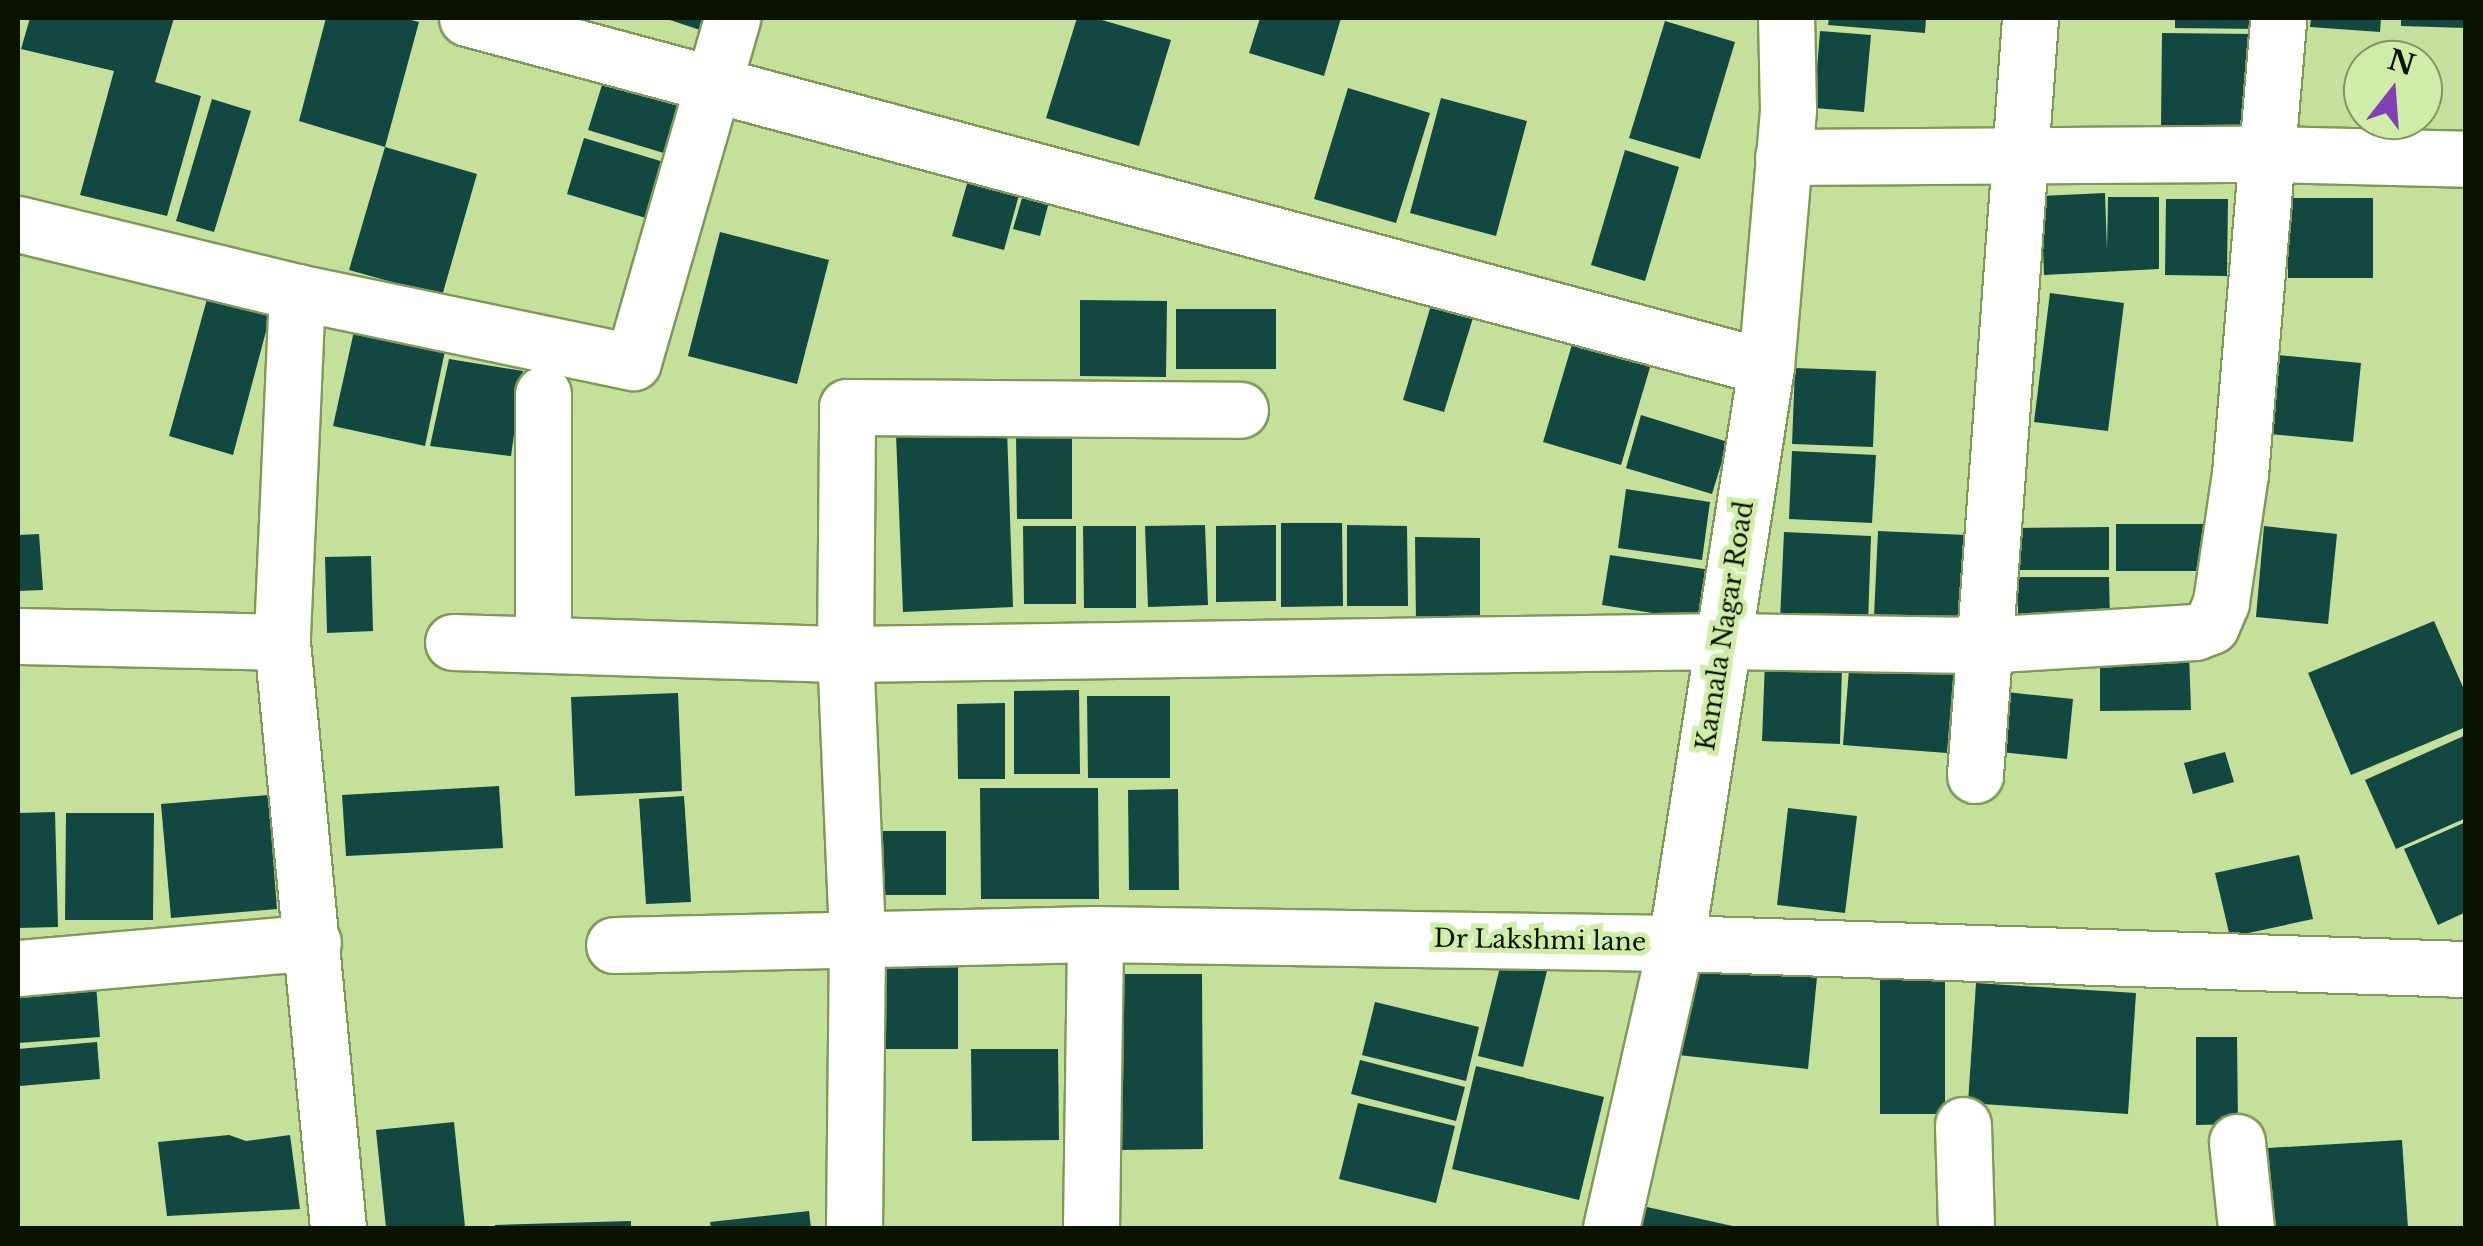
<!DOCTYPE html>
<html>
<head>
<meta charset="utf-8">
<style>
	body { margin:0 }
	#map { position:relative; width:2483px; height:1246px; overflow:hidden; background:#c4e09b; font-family:"Libre Baskerville",serif }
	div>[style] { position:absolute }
	.building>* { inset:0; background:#124742 }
	.roads { filter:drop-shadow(2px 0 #7f9957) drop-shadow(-2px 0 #7f9957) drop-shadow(0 2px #7f9957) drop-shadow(0 -2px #7f9957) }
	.street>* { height:55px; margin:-27.5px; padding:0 27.5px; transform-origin:27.5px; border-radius:27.5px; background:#fff }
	span { translate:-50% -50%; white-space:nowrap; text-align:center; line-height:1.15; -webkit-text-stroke:10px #d0eda8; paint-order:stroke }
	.street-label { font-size:25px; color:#0a1200 }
	.frame { position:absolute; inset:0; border:20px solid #0a1200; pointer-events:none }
	.north { position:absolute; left:2343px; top:40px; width:100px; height:100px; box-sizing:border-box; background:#d0eda8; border:2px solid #819565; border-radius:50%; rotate:17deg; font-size:28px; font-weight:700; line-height:40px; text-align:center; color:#0a1200 }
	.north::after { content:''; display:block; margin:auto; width:35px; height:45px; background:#8140b5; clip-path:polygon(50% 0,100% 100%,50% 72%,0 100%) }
</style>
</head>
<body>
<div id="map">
	<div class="building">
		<i style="clip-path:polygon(30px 18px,174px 18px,155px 82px,201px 96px,167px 216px,80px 195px,114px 71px,21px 49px)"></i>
		<i style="clip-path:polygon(326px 18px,403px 18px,419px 22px,385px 147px,299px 121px)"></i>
		<i style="clip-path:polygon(664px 18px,704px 18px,700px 30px)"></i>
		<i style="clip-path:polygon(1077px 18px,1095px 18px,1171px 40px,1139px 146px,1046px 118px)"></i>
		<i style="clip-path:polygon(1260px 18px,1341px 18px,1324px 76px,1249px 53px)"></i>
		<i style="clip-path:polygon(1829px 18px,1926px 18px,1925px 33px,1828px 25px)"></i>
		<i style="clip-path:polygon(2175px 18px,2260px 18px,2260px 29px,2175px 28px)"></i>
		<i style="clip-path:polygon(2311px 18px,2381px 18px,2380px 32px,2310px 27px)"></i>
		<i style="clip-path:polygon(2401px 18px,2466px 18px,2466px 28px,2401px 26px)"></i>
		<i style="clip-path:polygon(1665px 21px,1735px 42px,1700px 159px,1629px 138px)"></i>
		<i style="clip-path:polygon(1820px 31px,1871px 35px,1864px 112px,1814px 108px)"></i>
		<i style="clip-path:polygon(2162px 33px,2253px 34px,2252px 129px,2161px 127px)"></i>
		<i style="clip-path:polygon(606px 72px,685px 95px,667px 154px,588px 130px)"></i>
		<i style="clip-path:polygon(1348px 88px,1430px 113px,1396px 223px,1314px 199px)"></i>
		<i style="clip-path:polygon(1441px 98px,1527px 121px,1496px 236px,1410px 213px)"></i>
		<i style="clip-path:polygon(212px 99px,251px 111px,214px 232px,176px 221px)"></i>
		<i style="clip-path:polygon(584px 138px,667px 163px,649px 219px,567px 194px)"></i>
		<i style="clip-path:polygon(385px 147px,477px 174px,442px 296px,349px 270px)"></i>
		<i style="clip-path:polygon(1625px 150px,1679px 167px,1645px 281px,1591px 265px)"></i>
		<i style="clip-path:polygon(969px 177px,1020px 191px,1004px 250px,952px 236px)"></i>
		<i style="clip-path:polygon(1024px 191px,1050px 198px,1040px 236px,1013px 229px)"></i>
		<i style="clip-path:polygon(2105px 193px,2107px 250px,2108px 197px,2159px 197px,2159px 269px,2044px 275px,2041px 196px)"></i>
		<i style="clip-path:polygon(2288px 198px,2373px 198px,2373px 278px,2288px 278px)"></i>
		<i style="clip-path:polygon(2166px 199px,2228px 199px,2227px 276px,2165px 275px)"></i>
		<i style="clip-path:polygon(720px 232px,829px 260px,797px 384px,688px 356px)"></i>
		<i style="clip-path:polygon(209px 292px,272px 309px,233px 455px,169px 436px)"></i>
		<i style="clip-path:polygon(2050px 293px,2124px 303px,2108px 431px,2034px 422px)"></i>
		<i style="clip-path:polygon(1434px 295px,1476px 308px,1444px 412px,1403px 400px)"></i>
		<i style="clip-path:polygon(1080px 300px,1167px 301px,1166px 377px,1080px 376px)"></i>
		<i style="clip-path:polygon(1176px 309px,1276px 309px,1276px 369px,1176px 369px)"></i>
		<i style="clip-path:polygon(354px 331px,445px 351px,425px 446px,333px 426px)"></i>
		<i style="clip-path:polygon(1576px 331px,1654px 354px,1621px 465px,1543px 442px)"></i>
		<i style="clip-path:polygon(2277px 355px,2361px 363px,2353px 442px,2270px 434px)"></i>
		<i style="clip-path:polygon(449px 359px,523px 371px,511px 456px,430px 446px)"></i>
		<i style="clip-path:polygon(1795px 368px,1876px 371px,1873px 447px,1792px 444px)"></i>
		<i style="clip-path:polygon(1641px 415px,1728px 442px,1712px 494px,1626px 468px)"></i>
		<i style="clip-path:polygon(1007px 429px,1013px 607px,903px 612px,896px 434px)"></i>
		<i style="clip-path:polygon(1072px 432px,1072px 519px,1017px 519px,1016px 433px)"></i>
		<i style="clip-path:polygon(1792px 451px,1876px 455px,1872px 523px,1789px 519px)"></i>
		<i style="clip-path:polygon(1626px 489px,1710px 502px,1702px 560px,1618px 548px)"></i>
		<i style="clip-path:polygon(1281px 523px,1342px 523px,1343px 606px,1281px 607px)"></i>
		<i style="clip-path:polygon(2116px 524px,2204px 524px,2204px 571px,2116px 571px)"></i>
		<i style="clip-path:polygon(1205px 525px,1208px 605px,1148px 607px,1145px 526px)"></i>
		<i style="clip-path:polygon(1276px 525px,1276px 601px,1216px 602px,1216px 526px)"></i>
		<i style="clip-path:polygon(1347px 525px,1407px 526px,1408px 606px,1347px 606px)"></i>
		<i style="clip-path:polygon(1023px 526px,1076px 526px,1076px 604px,1024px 604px)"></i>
		<i style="clip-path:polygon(1083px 526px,1136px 526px,1136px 608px,1084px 608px)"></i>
		<i style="clip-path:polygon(2264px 526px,2337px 534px,2328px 624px,2256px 617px)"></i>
		<i style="clip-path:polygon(2109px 527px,2109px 570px,2016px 570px,2016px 528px)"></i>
		<i style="clip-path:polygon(1878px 531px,1965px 535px,1961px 621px,1874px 617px)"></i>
		<i style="clip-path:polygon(1784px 532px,1871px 536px,1868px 623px,1780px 620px)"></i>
		<i style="clip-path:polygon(39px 534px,43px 590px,18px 591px,18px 535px)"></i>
		<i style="clip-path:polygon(1415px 537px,1480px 538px,1480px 624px,1416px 624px)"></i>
		<i style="clip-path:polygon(1610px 555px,1711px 570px,1703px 621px,1602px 605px)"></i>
		<i style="clip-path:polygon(371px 556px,373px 631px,327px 633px,325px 557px)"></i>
		<i style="clip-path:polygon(2018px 577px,2109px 577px,2110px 621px,2018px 620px)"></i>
		<i style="clip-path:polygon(2434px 621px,2466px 694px,2466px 727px,2351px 775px,2308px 673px)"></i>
		<i style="clip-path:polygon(2189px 653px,2191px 710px,2100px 711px,2100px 654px)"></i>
		<i style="clip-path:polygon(1850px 657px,1954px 665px,1947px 753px,1843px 745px)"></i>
		<i style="clip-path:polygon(1765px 661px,1842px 664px,1840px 744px,1762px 741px)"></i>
		<i style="clip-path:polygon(1079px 690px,1080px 774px,1014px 774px,1014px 691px)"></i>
		<i style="clip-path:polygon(2006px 692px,2073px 699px,2067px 759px,2000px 752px)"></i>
		<i style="clip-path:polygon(678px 693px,682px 791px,575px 796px,571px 697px)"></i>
		<i style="clip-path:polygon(1087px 696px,1170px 696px,1170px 778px,1088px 778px)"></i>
		<i style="clip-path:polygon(1005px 703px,1005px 779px,958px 779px,957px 704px)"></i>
		<i style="clip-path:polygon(2466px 735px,2466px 818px,2396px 849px,2365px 780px)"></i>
		<i style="clip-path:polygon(2225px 752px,2234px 782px,2193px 794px,2184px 763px)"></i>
		<i style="clip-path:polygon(499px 786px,503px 848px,346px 856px,342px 795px)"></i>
		<i style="clip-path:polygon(980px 788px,1098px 788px,1099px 899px,981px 899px)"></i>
		<i style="clip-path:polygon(1178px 789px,1179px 890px,1129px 890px,1128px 790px)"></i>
		<i style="clip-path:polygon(268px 795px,277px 909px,171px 918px,161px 804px)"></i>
		<i style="clip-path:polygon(684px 796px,691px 902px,646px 904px,639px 799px)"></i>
		<i style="clip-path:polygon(1788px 808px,1857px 816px,1845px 913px,1777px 905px)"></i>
		<i style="clip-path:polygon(55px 812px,58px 927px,18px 928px,18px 813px)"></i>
		<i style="clip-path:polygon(66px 813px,154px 813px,153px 920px,65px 920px)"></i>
		<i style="clip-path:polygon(2466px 822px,2466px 912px,2438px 925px,2404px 849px)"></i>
		<i style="clip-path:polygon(881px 831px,946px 831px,946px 895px,882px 895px)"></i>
		<i style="clip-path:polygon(2299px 855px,2313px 919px,2230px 937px,2215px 873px)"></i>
		<i style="clip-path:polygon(958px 951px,958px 1049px,876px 1049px,875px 952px)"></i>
		<i style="clip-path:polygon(1502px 959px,1547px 971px,1523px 1067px,1478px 1056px)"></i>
		<i style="clip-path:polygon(1687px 963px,1817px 977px,1808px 1069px,1678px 1055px)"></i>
		<i style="clip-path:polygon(1118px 974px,1202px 974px,1203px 1149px,1119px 1150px)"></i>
		<i style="clip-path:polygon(1880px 979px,1945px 979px,1945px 1114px,1880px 1114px)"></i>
		<i style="clip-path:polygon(1976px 983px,2136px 993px,2128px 1114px,1968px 1103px)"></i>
		<i style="clip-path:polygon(96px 984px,100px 1037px,18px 1043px,18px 989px)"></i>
		<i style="clip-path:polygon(1375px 1002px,1479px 1027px,1466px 1081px,1362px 1055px)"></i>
		<i style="clip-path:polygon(2196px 1037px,2237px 1037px,2238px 1124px,2196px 1125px)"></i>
		<i style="clip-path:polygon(97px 1042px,100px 1079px,20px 1086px,18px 1049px)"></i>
		<i style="clip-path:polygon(971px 1049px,1058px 1049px,1059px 1140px,972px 1141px)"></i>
		<i style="clip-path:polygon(1360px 1060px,1465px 1087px,1456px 1121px,1351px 1094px)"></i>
		<i style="clip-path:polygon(1476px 1066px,1604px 1097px,1579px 1200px,1452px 1169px)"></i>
		<i style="clip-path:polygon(1358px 1103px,1455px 1126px,1436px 1203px,1339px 1179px)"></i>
		<i style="clip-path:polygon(454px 1122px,465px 1227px,386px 1228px,376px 1130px)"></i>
		<i style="clip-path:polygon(229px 1135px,246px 1141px,290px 1135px,300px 1209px,167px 1216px,158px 1142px)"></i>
		<i style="clip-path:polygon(2402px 1140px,2408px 1228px,2274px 1228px,2268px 1148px)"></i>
		<i style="clip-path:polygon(1638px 1205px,1737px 1227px,1737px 1228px,1633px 1228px)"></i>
		<i style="clip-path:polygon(809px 1211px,811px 1228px,711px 1228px,710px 1222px)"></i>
		<i style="clip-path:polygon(631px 1221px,631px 1228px,495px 1228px,495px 1225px)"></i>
	</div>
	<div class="roads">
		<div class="street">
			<i style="left:467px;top:18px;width:1345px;rotate:15.04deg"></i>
			<i style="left:1783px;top:157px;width:485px;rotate:-0.4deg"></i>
			<i style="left:2268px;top:154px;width:198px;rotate:1.4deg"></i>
			<i style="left:18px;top:224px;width:287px;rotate:13.7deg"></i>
			<i style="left:297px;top:292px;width:343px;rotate:11.8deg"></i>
			<i style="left:633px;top:362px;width:358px;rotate:-73.9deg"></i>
			<i style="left:297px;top:292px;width:350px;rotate:92.5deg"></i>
			<i style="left:282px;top:642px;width:589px;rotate:84.54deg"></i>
			<i style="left:543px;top:394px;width:249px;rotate:90deg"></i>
			<i style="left:18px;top:636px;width:264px;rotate:1.3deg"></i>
			<i style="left:453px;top:642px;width:392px;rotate:1.8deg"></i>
			<i style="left:845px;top:654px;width:879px;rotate:-0.85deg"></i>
			<i style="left:1724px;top:641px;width:258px;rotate:0.9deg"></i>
			<i style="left:1982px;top:645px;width:213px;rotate:-3.5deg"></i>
			<i style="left:2195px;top:632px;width:17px;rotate:-21deg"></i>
			<i style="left:2211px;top:626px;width:26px;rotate:-67deg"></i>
			<i style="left:2221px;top:602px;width:129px;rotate:-81.6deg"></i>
			<i style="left:2240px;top:474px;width:458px;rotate:-85.2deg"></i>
			<i style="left:1975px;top:775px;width:759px;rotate:-85.84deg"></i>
			<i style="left:614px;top:945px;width:481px;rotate:-1.3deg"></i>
			<i style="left:1095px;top:934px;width:581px;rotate:0.89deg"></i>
			<i style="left:1676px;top:943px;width:790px;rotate:1.89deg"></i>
			<i style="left:18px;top:968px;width:296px;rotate:-5deg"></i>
			<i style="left:1963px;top:1125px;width:103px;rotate:88.3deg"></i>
			<i style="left:2237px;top:1142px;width:86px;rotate:84deg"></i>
			<i style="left:854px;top:1228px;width:292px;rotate:-89.4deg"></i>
			<i style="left:857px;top:936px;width:282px;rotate:-92.4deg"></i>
			<i style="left:845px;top:654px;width:247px;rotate:-89.5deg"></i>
			<i style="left:847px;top:407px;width:393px;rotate:0.4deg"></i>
			<i style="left:1091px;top:1228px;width:294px;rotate:-89.2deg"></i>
			<i style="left:1611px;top:1228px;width:292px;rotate:-77.2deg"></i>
			<i style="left:1676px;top:943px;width:583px;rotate:-81.12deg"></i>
			<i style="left:1766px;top:367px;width:258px;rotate:-85.1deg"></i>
			<i style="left:1788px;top:110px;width:92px;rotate:-91.2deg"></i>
		</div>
	</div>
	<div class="street-label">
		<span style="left:1726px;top:626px;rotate:-81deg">Kamala Nagar Road</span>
		<span style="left:1540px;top:941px;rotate:1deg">Dr Lakshmi lane</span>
	</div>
	<div class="frame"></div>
	<div class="north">N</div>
</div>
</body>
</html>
